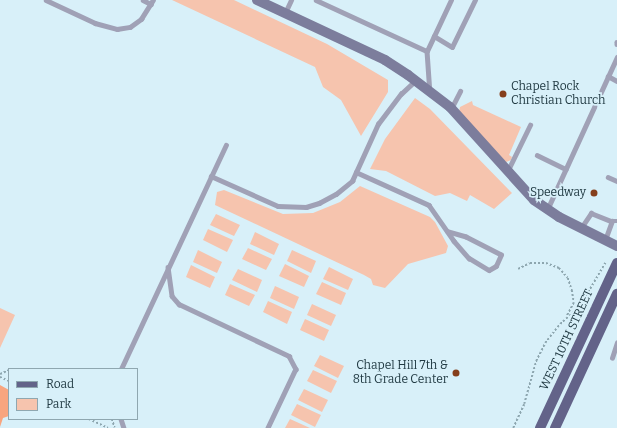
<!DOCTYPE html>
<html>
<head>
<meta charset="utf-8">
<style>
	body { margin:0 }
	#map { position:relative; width:617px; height:428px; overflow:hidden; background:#d8f0f9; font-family:Bitter,serif }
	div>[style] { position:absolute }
	.green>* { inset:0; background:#f6c4ae }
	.forest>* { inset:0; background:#f8a57f }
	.path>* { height:1.5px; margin-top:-0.75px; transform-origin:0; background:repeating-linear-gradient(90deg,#8da6af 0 2px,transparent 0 4px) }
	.lane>* { height:4.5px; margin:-2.25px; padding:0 2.25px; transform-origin:2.25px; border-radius:2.25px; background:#a0a1b6 }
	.secondary>* { height:10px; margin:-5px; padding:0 5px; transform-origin:5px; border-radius:5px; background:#7c7d9c }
	.primary>* { height:10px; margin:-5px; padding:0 5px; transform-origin:5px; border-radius:5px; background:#636389 }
	.dots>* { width:11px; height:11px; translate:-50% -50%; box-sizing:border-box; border:2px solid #d8f0f9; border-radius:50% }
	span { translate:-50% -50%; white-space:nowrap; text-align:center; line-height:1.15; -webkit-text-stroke:3.5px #d8f0f9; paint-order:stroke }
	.poi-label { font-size:12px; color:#213a43 }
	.left { translate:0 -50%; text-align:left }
	.right { translate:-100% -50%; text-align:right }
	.street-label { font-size:12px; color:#213a43 }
	.legend { position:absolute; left:8px; top:368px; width:130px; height:52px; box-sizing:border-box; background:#d8f0f9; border:1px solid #8fa7b0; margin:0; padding:5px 7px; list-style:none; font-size:12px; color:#213a43 }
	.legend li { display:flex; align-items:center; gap:8px; height:20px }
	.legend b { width:20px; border:1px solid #8fa7b0 }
</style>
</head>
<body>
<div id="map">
	<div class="green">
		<i style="clip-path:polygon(172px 0,234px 0,327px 44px,388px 80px,388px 92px,361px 136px,341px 100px,323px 87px,315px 67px)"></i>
		<i style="clip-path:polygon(415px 98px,430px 109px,512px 193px,494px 209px,470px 195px,467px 201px,450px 193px,435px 196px,386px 171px,370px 169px,385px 139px)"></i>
		<i style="clip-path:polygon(472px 101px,473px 105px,521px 127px,509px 155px,512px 157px,511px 160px,506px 162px,459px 112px,460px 107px)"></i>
		<i style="clip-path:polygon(360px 186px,430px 217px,435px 222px,448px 246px,446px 253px,408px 264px,385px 288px,373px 285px,371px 279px,364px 275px,215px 205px,217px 192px,224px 190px,283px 214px,313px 213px,340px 202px)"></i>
		<i style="clip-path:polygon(216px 214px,240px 225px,234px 236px,210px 225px)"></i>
		<i style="clip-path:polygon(208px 229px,233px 240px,227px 252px,203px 240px)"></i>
		<i style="clip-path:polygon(255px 232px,279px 244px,274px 255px,250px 244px)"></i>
		<i style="clip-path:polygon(248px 248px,272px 259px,266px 270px,242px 259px)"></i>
		<i style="clip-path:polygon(198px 250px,222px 262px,217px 273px,193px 262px)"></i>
		<i style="clip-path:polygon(292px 250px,316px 261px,311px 273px,287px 261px)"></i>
		<i style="clip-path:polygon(285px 264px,309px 276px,304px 287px,279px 276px)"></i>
		<i style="clip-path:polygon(191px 265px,215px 277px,210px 288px,186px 277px)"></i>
		<i style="clip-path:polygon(329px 267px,353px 279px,348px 290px,323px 279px)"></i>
		<i style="clip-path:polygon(238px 269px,262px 280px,257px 292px,232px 280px)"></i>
		<i style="clip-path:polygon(322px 282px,346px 293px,341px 305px,316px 294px)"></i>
		<i style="clip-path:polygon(230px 284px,255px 295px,249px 306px,225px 295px)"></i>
		<i style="clip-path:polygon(275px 286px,299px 297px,294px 309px,270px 298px)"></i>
		<i style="clip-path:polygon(268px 301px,292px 312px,287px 324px,263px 312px)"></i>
		<i style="clip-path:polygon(312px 304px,336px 315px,331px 326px,307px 315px)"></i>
		<i style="clip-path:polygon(0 308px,15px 315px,0 348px)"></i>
		<i style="clip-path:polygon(305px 319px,329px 330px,324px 341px,300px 330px)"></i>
		<i style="clip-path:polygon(320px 355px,344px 366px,338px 378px,314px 366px)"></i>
		<i style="clip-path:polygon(313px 370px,337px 381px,331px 393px,307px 381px)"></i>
		<i style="clip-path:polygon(304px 389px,328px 400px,322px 412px,298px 400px)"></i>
		<i style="clip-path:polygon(297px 404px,321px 415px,315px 427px,291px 415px)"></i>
		<i style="clip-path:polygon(290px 419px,310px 428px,285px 428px)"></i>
	</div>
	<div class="forest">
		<i style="clip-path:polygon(0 385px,9px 390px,9px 416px,3px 418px,0 427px)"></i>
	</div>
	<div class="path">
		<i style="left:518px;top:269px;width:13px;rotate:-27deg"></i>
		<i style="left:530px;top:263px;width:16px"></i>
		<i style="left:546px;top:263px;width:14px;rotate:21deg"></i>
		<i style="left:559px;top:268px;width:13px;rotate:48deg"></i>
		<i style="left:568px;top:278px;width:13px;rotate:72deg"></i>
		<i style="left:572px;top:290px;width:13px;rotate:81deg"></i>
		<i style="left:574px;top:303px;width:15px;rotate:118deg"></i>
		<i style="left:13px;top:369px;width:9px"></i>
		<i style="left:0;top:374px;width:10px;rotate:-24deg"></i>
		<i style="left:0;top:377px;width:10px;rotate:24deg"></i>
		<i style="left:89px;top:419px;width:21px;rotate:25deg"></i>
		<i style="left:112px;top:419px;width:9px;rotate:72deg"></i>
		<i style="left:513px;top:428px;width:26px;rotate:-65deg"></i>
		<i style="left:524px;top:404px;width:45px;rotate:-74.4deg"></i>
		<i style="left:536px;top:361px;width:20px;rotate:-63deg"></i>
		<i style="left:545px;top:343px;width:24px;rotate:-52deg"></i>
		<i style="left:560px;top:324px;width:27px;rotate:-42deg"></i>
		<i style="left:580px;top:306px;width:50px;rotate:-59.8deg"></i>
	</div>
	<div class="lane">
		<i style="left:46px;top:0;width:54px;rotate:25.1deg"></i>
		<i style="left:95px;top:23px;width:23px;rotate:15deg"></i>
		<i style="left:117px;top:29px;width:13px;rotate:-9deg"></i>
		<i style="left:130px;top:27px;width:14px;rotate:-36deg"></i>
		<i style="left:141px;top:19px;width:22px;rotate:-58deg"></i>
		<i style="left:143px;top:0;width:9px;rotate:27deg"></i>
		<i style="left:316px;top:0;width:122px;rotate:24.7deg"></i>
		<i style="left:427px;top:51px;width:39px;rotate:86deg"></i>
		<i style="left:285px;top:13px;width:14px;rotate:-65deg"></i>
		<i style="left:434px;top:36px;width:21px;rotate:31deg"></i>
		<i style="left:452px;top:47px;width:52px;rotate:-63.9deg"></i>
		<i style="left:617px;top:42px;width:2px;rotate:90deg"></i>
		<i style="left:427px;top:51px;width:56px;rotate:-64.8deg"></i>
		<i style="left:608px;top:76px;width:10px;rotate:29deg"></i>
		<i style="left:451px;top:109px;width:20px;rotate:-63deg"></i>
		<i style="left:537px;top:155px;width:32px;rotate:26deg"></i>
		<i style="left:508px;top:170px;width:50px;rotate:-63.9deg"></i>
		<i style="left:356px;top:172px;width:80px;rotate:24.3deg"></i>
		<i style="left:429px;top:205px;width:44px;rotate:55.2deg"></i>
		<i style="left:454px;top:241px;width:23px;rotate:49deg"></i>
		<i style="left:469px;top:258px;width:23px;rotate:31deg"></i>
		<i style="left:489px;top:270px;width:8px;rotate:-30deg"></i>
		<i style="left:496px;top:266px;width:12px;rotate:-66deg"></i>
		<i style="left:501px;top:255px;width:39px;rotate:-153deg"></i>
		<i style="left:466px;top:237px;width:19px;rotate:-164deg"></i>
		<i style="left:211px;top:176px;width:73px;rotate:24.1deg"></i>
		<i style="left:278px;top:206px;width:28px;rotate:2deg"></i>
		<i style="left:306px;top:207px;width:14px;rotate:-17deg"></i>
		<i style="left:319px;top:203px;width:19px;rotate:-28deg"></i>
		<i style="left:336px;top:194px;width:21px;rotate:-39deg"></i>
		<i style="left:352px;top:181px;width:63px;rotate:-65.5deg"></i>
		<i style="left:378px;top:124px;width:38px;rotate:-53deg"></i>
		<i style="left:401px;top:94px;width:19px;rotate:-43deg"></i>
		<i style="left:608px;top:177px;width:10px;rotate:24deg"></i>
		<i style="left:547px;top:210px;width:168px;rotate:-65.4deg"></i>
		<i style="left:581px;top:228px;width:18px;rotate:-56deg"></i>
		<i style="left:591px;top:213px;width:22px;rotate:22deg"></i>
		<i style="left:611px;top:221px;width:6px"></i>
		<i style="left:605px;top:240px;width:20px;rotate:-70deg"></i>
		<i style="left:168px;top:267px;width:29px;rotate:82deg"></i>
		<i style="left:172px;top:296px;width:11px;rotate:49deg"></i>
		<i style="left:179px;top:304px;width:122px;rotate:25.3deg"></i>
		<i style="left:289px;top:356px;width:15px;rotate:62deg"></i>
		<i style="left:296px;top:369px;width:65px;rotate:115.4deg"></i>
		<i style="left:612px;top:358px;width:16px;rotate:-72deg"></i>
		<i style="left:121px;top:369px;width:247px;rotate:-64.9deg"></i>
		<i style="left:121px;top:419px;width:9px;rotate:72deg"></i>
	</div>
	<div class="secondary">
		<i style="left:257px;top:0;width:141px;rotate:25.1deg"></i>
		<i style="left:385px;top:60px;width:27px;rotate:33deg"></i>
		<i style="left:408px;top:75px;width:53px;rotate:37.3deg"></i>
		<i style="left:450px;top:107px;width:125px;rotate:47.9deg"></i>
		<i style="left:534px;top:200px;width:30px;rotate:34deg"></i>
		<i style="left:559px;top:217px;width:65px;rotate:26.6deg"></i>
	</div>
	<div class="primary">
		<i style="left:540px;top:428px;width:182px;rotate:-65deg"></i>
		<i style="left:555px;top:428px;width:148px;rotate:-65.2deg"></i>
	</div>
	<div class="dots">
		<i style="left:503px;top:94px;background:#853f1c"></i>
		<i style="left:594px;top:193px;background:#853f1c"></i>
		<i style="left:456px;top:373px;background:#853f1c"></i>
	</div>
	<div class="poi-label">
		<span class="left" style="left:511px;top:94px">Chapel Rock<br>Christian Church</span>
		<span class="right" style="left:586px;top:193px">Speedway</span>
		<span class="right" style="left:448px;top:373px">Chapel Hill 7th &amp;<br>8th Grade Center</span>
	</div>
	<div class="street-label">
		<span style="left:567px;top:340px;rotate:-65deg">WEST 10TH STREET</span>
	</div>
	<ul class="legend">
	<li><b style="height:5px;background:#636389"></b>Road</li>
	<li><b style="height:11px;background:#f6c4ae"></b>Park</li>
	</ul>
</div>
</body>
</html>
